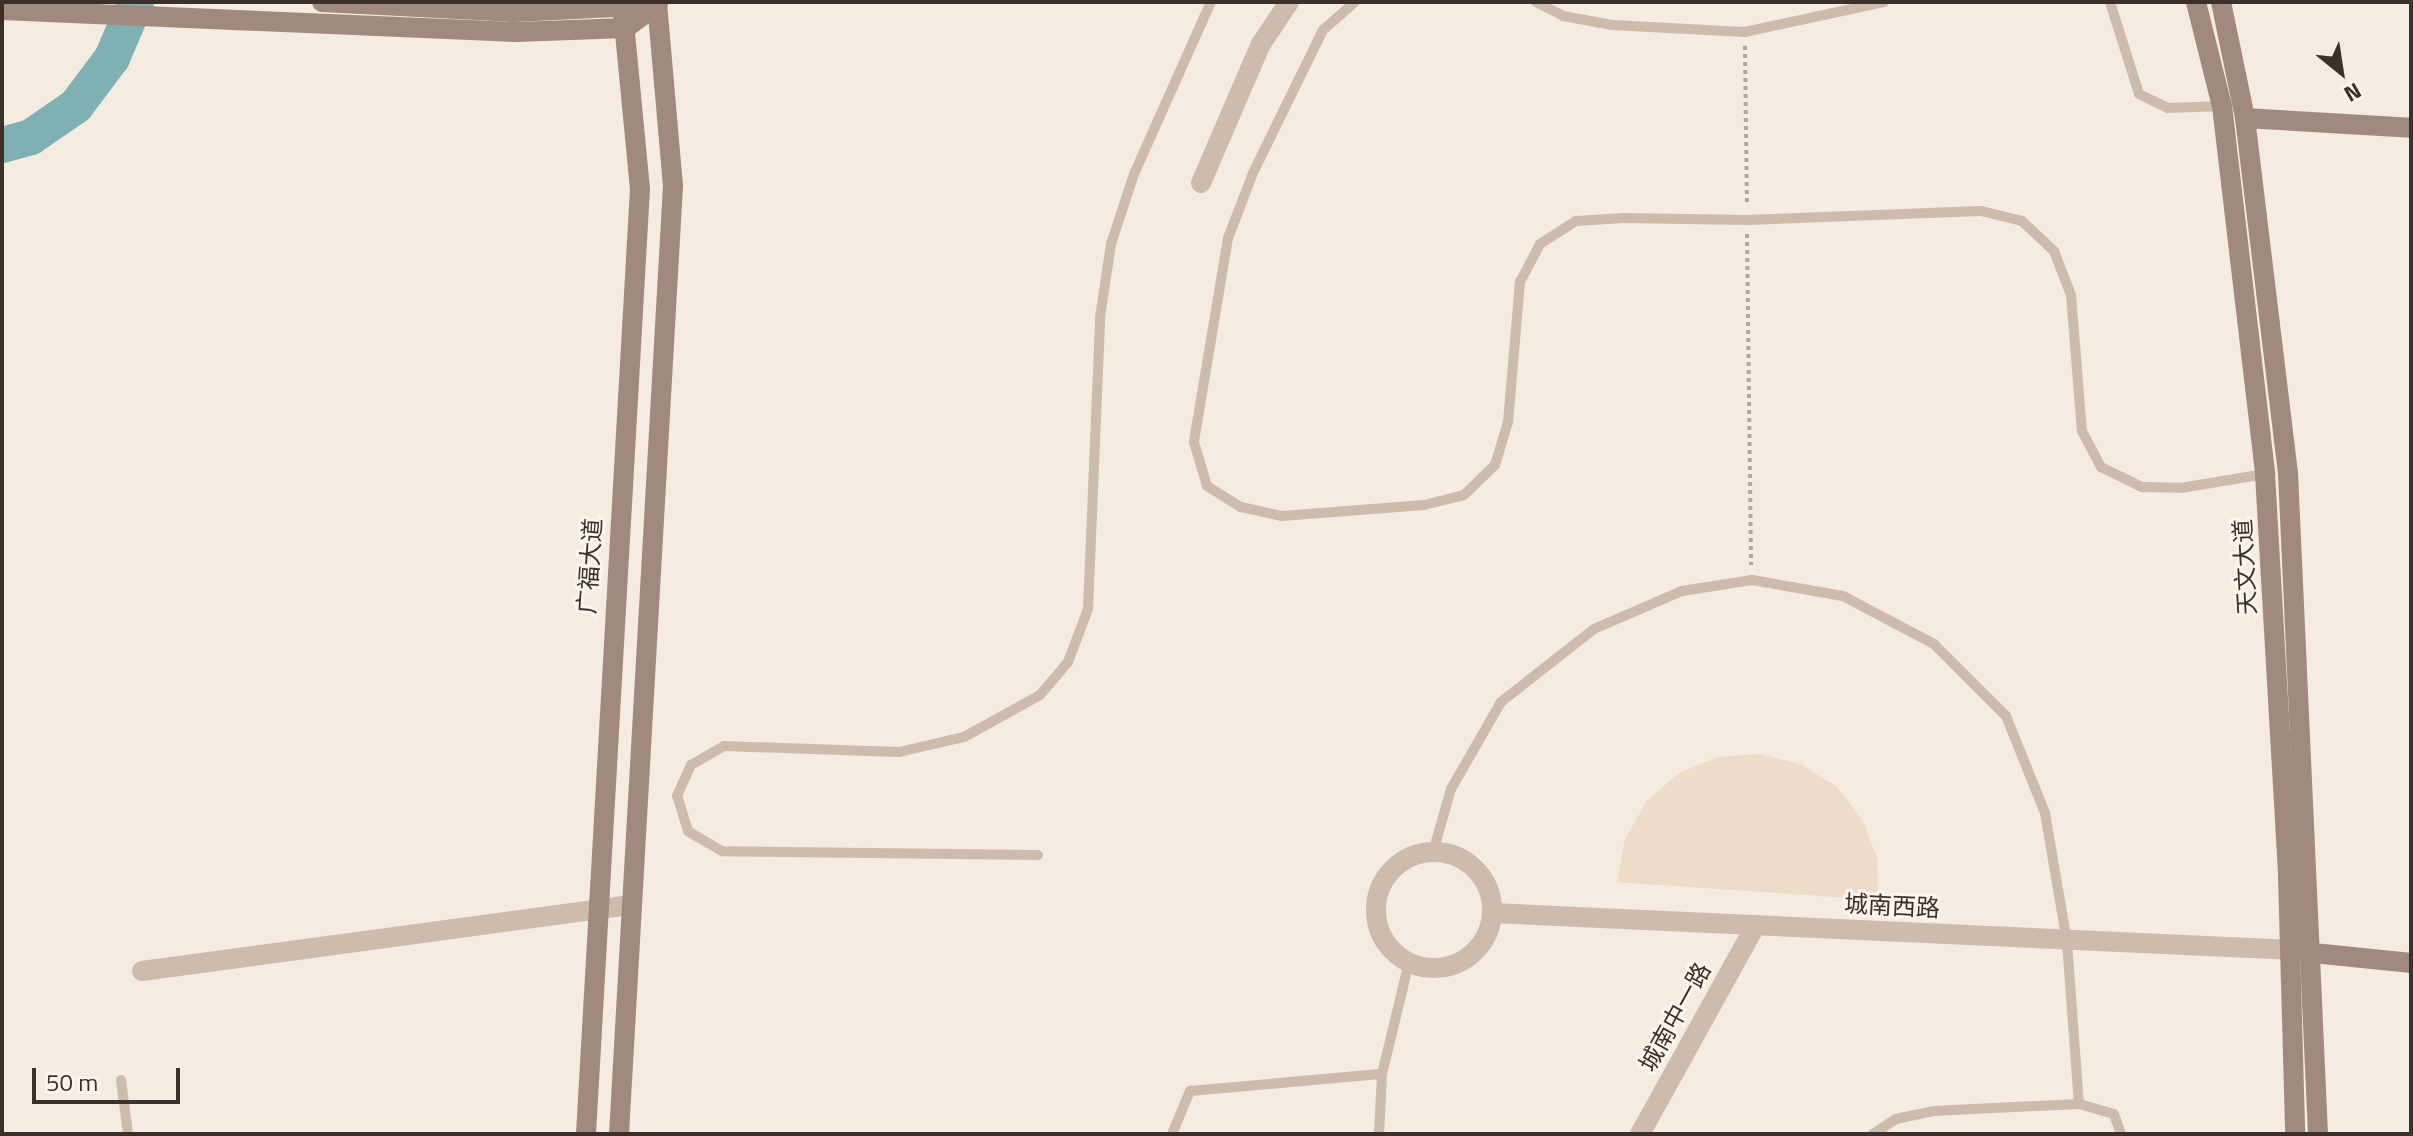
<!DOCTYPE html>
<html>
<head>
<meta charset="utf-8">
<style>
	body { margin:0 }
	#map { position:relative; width:2413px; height:1136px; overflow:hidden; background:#f4ebe1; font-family:"Titillium Web","Noto Sans SC",sans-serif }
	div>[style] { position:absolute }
	.plaza>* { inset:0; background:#ecdcc8 }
	.river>* { height:36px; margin:-18px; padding:0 18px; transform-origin:18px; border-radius:18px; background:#7fb0b2 }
	.path>* { height:4px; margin-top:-2px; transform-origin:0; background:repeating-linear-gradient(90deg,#b9a596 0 4px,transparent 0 8px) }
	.lane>* { height:10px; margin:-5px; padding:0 5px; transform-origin:5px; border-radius:5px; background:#cdbbac }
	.street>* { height:20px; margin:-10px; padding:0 10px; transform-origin:10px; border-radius:10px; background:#cdbbac }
	.street>.ring { margin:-10px; padding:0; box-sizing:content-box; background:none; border:20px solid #cdbbac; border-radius:50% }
	.secondary>* { height:20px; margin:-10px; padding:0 10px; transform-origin:10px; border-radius:10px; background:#a18a7d }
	span { translate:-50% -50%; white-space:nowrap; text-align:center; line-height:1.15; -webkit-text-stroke:6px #fbf5ee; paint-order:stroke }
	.street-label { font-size:24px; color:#3b302b }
	.frame { position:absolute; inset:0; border:4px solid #3b302b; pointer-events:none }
	.north { position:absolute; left:2301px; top:32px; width:80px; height:80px; -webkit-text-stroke:6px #fbf5ee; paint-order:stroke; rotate:150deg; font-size:22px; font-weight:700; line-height:32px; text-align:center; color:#3b302b }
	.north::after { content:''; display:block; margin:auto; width:28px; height:36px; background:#3b302b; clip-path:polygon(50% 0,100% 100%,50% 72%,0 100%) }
	.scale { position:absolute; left:32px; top:1068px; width:148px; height:36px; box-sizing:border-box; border:4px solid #3b302b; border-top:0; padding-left:10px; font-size:24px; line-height:28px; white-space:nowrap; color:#3b302b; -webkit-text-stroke:6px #fbf5ee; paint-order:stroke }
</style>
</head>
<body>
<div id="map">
	<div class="plaza">
		<i style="clip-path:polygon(1760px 754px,1800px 764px,1836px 786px,1862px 819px,1877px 858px,1878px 900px,1617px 882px,1625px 839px,1647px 801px,1679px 773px,1718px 757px)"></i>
	</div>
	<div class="river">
		<i style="left:2px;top:145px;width:30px;rotate:-15deg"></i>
		<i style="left:31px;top:137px;width:55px;rotate:-34.6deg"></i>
		<i style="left:76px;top:106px;width:60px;rotate:-53.1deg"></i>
		<i style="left:112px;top:58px;width:61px;rotate:-66.8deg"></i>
	</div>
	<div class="path">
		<i style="left:1745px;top:46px;width:159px;rotate:89.3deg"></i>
		<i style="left:1747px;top:234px;width:331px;rotate:89.3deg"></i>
	</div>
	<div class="lane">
		<i style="left:1355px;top:2px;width:43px;rotate:138.8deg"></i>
		<i style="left:1323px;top:30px;width:159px;rotate:116.1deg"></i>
		<i style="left:1253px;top:173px;width:70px;rotate:111deg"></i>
		<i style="left:1228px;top:238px;width:207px;rotate:99.5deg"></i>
		<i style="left:1194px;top:442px;width:46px;rotate:73.5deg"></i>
		<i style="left:1207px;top:486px;width:40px;rotate:32deg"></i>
		<i style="left:1241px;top:507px;width:42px;rotate:12.4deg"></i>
		<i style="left:1282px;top:516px;width:142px;rotate:-4.4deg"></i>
		<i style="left:1424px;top:505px;width:41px;rotate:-14deg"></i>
		<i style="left:1464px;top:495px;width:43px;rotate:-44.1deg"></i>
		<i style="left:1495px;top:465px;width:45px;rotate:-73.2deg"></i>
		<i style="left:1508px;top:422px;width:141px;rotate:-85.1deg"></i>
		<i style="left:1520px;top:282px;width:43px;rotate:-62.2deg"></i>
		<i style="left:1540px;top:244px;width:43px;rotate:-32.6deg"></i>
		<i style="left:1576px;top:221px;width:48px;rotate:-3.6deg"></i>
		<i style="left:1624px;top:218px;width:123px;rotate:0.9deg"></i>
		<i style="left:1747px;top:220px;width:234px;rotate:-2.2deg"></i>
		<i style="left:1981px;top:211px;width:42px;rotate:13.7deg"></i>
		<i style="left:2022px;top:221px;width:44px;rotate:43.2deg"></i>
		<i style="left:2054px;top:251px;width:47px;rotate:68.9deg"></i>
		<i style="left:2071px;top:295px;width:136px;rotate:85.4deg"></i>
		<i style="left:2082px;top:431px;width:41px;rotate:62.2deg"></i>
		<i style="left:2101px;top:467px;width:46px;rotate:26deg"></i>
		<i style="left:2142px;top:487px;width:39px;rotate:1deg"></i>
		<i style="left:2181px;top:488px;width:85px;rotate:-9.5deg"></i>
		<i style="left:1536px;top:2px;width:30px;rotate:27deg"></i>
		<i style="left:1563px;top:16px;width:50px;rotate:10.4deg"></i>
		<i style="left:1612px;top:25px;width:133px;rotate:3deg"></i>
		<i style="left:1745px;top:32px;width:142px;rotate:-12.2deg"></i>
		<i style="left:2110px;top:2px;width:96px;rotate:72.5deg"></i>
		<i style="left:2139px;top:94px;width:32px;rotate:26deg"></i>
		<i style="left:2168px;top:108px;width:54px;rotate:-2.1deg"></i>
		<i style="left:1433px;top:852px;width:66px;rotate:-74.1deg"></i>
		<i style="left:1451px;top:789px;width:100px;rotate:-60.1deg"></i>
		<i style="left:1501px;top:702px;width:118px;rotate:-38.1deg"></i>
		<i style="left:1594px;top:629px;width:96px;rotate:-23.4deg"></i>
		<i style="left:1682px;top:591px;width:71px;rotate:-8.9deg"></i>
		<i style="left:1752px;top:580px;width:92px;rotate:10deg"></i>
		<i style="left:1843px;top:596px;width:103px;rotate:27.8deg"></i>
		<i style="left:1934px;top:644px;width:102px;rotate:45deg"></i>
		<i style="left:2006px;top:716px;width:105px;rotate:68.1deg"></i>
		<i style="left:2045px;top:813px;width:131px;rotate:80.3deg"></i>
		<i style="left:2067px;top:942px;width:162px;rotate:85.8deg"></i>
		<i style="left:1038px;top:855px;width:316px;rotate:-179.3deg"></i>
		<i style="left:722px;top:851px;width:39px;rotate:-150deg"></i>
		<i style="left:688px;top:831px;width:37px;rotate:-107deg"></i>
		<i style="left:677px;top:796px;width:34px;rotate:-66deg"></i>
		<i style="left:691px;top:765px;width:38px;rotate:-30deg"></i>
		<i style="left:724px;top:746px;width:175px;rotate:2deg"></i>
		<i style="left:899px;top:752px;width:67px;rotate:-13deg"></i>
		<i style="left:964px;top:737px;width:87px;rotate:-28.9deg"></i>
		<i style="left:1040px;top:695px;width:43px;rotate:-49.7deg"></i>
		<i style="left:1068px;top:662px;width:57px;rotate:-69.3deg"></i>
		<i style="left:1088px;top:609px;width:292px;rotate:-87.6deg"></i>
		<i style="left:1100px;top:317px;width:74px;rotate:-81.4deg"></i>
		<i style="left:1111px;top:244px;width:74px;rotate:-71.8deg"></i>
		<i style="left:1134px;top:174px;width:188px;rotate:-65.9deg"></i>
		<i style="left:121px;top:1080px;width:54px;rotate:82.6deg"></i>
		<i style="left:1172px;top:1134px;width:47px;rotate:-67.3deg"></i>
		<i style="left:1190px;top:1091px;width:193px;rotate:-5.1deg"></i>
		<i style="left:1379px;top:1134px;width:60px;rotate:-87.1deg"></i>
		<i style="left:1382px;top:1074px;width:115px;rotate:-76.4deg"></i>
		<i style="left:1873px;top:1134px;width:27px;rotate:-33deg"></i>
		<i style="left:1896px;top:1119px;width:39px;rotate:-12deg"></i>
		<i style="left:1934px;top:1111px;width:145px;rotate:-2.8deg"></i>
		<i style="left:2079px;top:1104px;width:36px;rotate:16deg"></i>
		<i style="left:2114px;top:1114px;width:21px;rotate:71deg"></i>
	</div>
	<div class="street">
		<i style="left:1201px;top:183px;width:151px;rotate:-66.7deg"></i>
		<i style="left:1261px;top:44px;width:50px;rotate:-56.3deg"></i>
		<i class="ring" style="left:1376px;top:852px;width:96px;height:96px"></i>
		<i style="left:1492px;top:913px;width:799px;rotate:2.65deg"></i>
		<i style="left:142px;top:971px;width:490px;rotate:-7.7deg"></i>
		<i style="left:1640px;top:1134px;width:239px;rotate:-61deg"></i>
	</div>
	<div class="secondary">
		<i style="left:322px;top:2px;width:192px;rotate:3deg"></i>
		<i style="left:514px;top:12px;width:120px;rotate:-2.9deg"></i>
		<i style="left:2196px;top:2px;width:107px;rotate:76deg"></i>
		<i style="left:2222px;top:106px;width:371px;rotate:83.3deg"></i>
		<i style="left:2265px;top:474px;width:403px;rotate:86.7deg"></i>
		<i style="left:2288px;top:876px;width:258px;rotate:88.4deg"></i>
		<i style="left:2221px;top:2px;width:118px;rotate:78.3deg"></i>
		<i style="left:2245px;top:118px;width:358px;rotate:83.1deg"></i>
		<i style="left:2288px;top:473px;width:662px;rotate:87.4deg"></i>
		<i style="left:2px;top:10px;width:514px;rotate:2.45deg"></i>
		<i style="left:516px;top:32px;width:110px;rotate:-2.1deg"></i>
		<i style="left:626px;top:28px;width:40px;rotate:-37deg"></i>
		<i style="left:2245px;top:118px;width:166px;rotate:3.4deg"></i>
		<i style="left:2313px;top:953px;width:99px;rotate:5.8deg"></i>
		<i style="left:586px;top:1134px;width:947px;rotate:-86.73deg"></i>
		<i style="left:640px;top:189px;width:188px;rotate:-95.5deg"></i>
		<i style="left:619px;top:1134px;width:950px;rotate:-86.74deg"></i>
		<i style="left:673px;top:186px;width:185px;rotate:-95deg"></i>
	</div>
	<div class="street-label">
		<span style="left:590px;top:566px;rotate:-86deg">广福大道</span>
		<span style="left:2245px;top:567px;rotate:-93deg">天文大道</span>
		<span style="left:1892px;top:906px;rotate:3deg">城南西路</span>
		<span style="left:1675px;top:1017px;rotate:-61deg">城南中一路</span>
	</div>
	<div class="frame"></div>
	<div class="north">N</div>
	<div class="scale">50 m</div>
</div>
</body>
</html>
